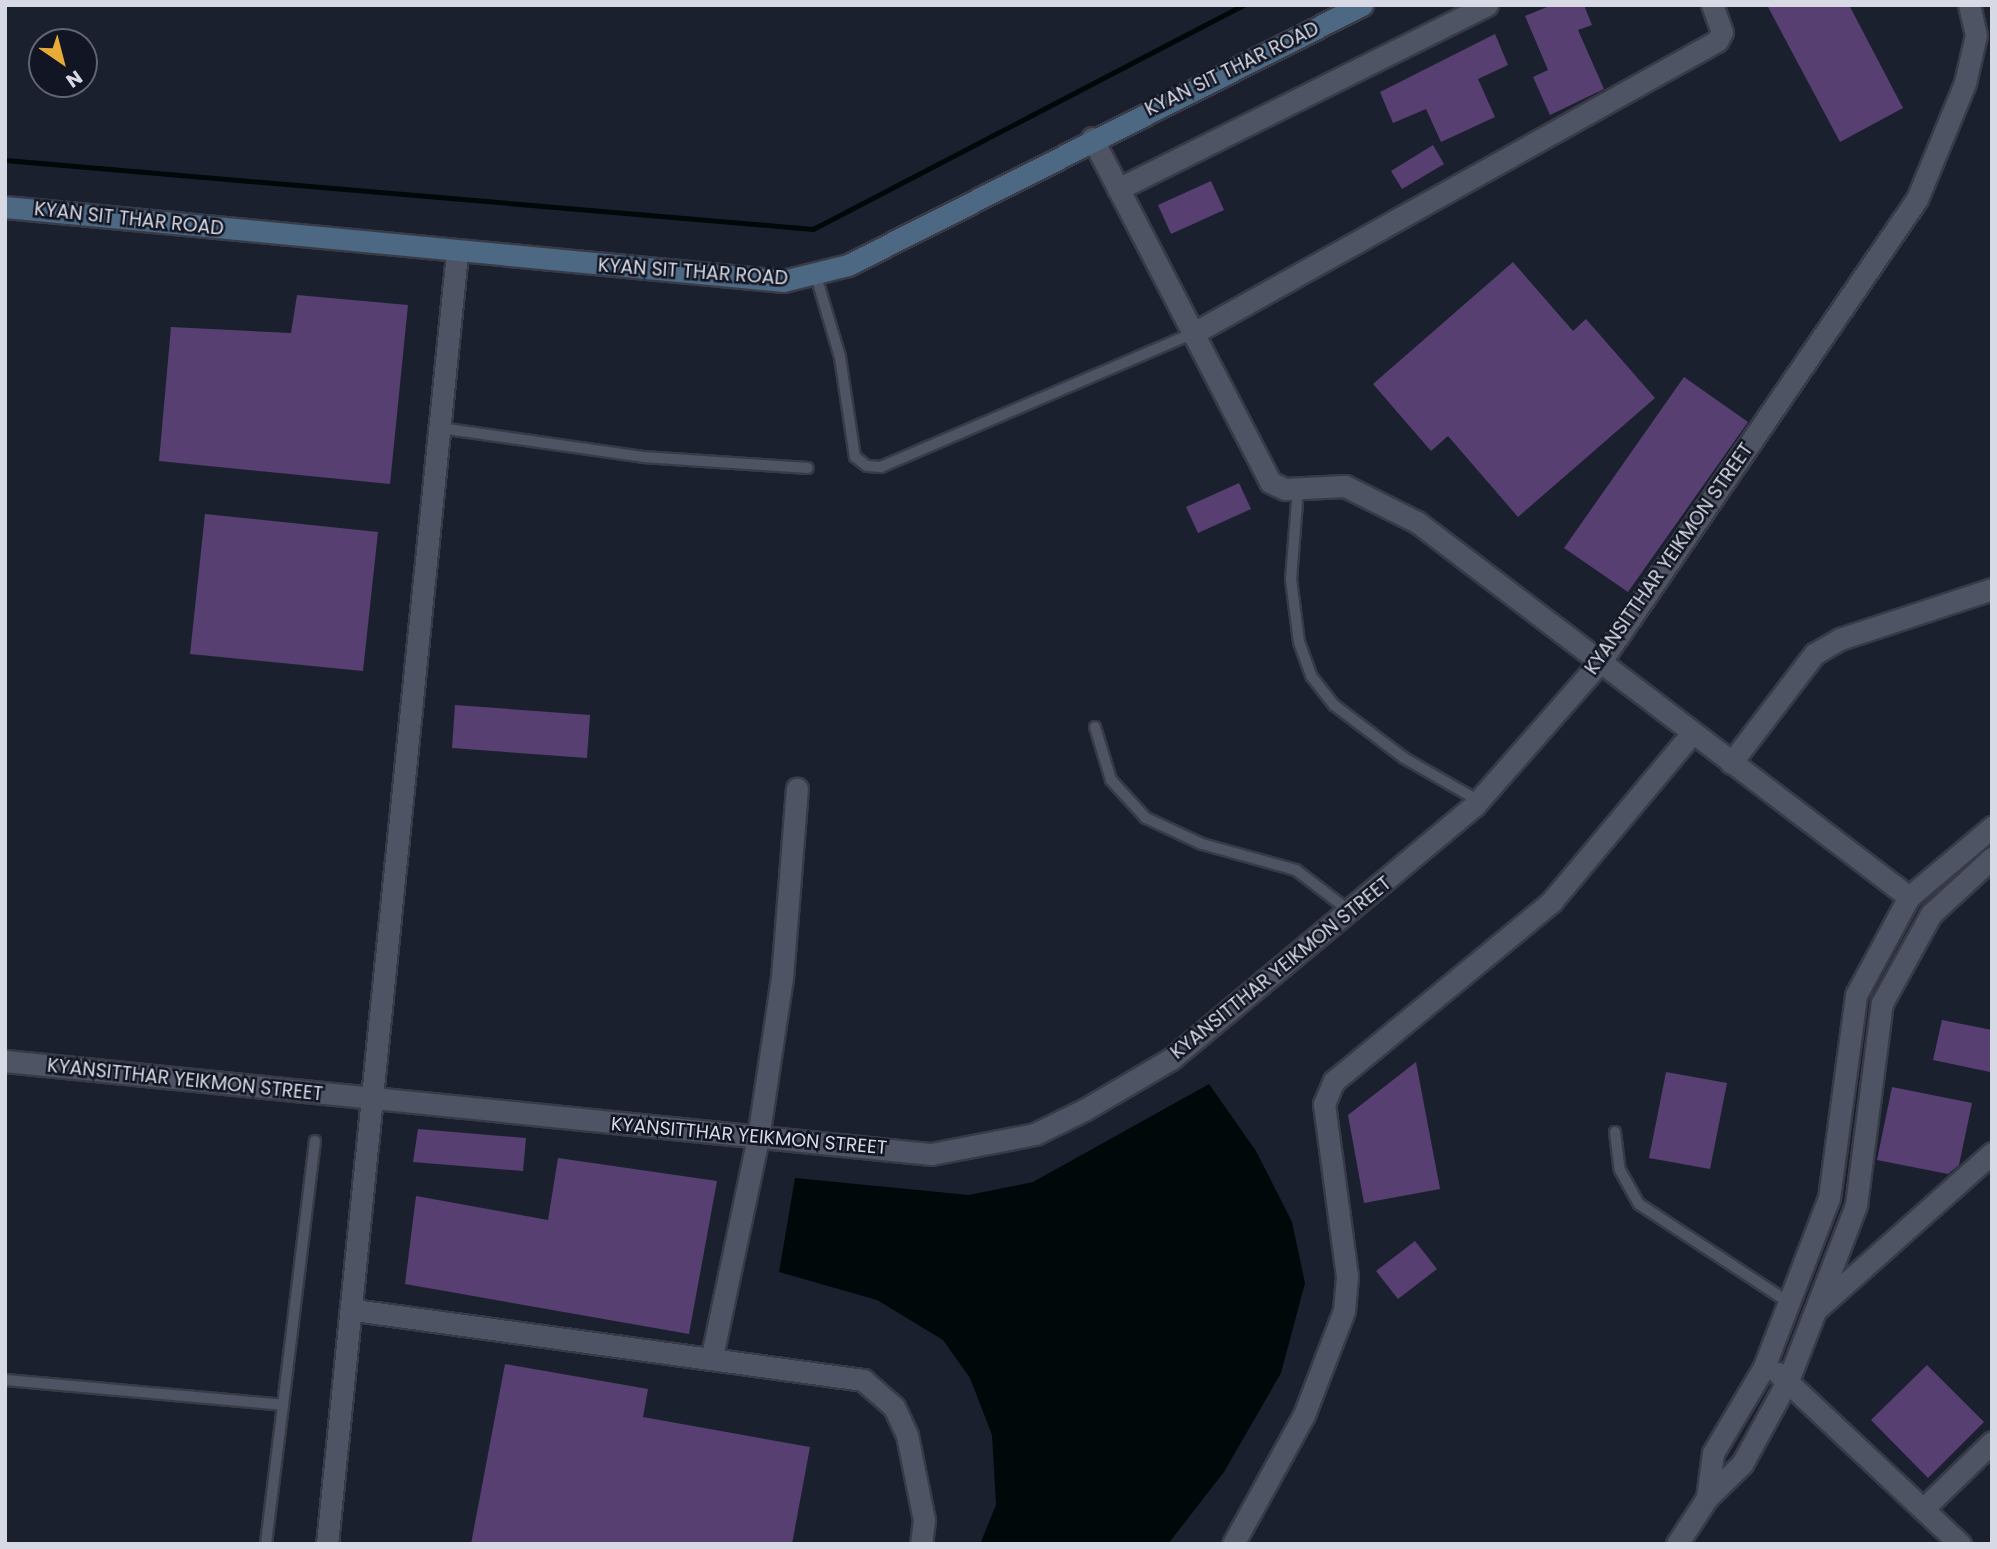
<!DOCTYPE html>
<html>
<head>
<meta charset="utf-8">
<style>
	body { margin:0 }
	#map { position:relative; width:1997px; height:1549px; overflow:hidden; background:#1b202e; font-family:Poppins,sans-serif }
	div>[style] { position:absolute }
	.water>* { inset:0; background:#01080a }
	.stream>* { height:5px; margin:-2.5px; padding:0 2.5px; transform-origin:2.5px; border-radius:2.5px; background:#01080a }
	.building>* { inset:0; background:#573f71 }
	.roads { filter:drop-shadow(2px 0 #383b47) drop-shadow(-2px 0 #383b47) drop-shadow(0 2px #383b47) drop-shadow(0 -2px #383b47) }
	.service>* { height:10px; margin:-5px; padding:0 5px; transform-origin:5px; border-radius:5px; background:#4f5465 }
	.minor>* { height:21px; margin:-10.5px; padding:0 10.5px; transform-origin:10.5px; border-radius:10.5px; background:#4f5465 }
	.secondary>* { height:21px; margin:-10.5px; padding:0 10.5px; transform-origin:10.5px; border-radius:10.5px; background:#4c6882 }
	span { translate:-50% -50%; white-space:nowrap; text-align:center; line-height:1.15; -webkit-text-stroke:5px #121624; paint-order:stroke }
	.street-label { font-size:19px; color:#d7dae4 }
	.frame { position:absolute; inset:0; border:7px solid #d7dae4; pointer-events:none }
	.north { position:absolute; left:28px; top:28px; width:70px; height:70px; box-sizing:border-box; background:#121624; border:2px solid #616471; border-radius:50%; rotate:145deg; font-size:19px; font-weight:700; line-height:28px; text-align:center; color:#d7dae4 }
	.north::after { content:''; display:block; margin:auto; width:24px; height:32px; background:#e7ac37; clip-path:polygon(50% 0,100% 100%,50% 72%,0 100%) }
</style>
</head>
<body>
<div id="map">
	<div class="water">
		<i style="clip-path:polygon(1209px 1084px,1256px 1151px,1292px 1222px,1305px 1283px,1281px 1373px,1224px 1472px,1168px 1544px,980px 1544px,996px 1505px,992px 1435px,970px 1378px,943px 1340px,877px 1300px,779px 1272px,795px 1178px,969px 1195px,1033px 1182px)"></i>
	</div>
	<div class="stream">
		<i style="left:5px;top:160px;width:811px;rotate:4.88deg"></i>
		<i style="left:813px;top:229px;width:486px;rotate:-27.5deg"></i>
	</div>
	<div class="building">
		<i style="clip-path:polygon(1552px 5px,1584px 5px,1592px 25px,1578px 30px,1604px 89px,1550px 115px,1533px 77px,1548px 70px,1525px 16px)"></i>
		<i style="clip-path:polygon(1767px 5px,1849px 5px,1903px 108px,1840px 142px)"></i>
		<i style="clip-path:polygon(1495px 34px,1508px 65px,1478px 79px,1495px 117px,1441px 142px,1426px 109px,1393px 123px,1380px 92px)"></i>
		<i style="clip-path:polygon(1433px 145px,1444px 164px,1402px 189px,1391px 171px)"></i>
		<i style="clip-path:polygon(1211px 181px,1224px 210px,1171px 234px,1158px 205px)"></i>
		<i style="clip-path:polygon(1513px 262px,1573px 331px,1586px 319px,1655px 398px,1518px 517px,1448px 436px,1431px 451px,1373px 384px)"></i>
		<i style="clip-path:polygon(297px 295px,408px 305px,390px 484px,159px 461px,171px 327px,291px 333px)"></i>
		<i style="clip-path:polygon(1684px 377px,1748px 422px,1628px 592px,1564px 548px)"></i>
		<i style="clip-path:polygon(1239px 483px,1251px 509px,1198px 533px,1186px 507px)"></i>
		<i style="clip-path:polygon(205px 514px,378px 532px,363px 671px,190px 654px)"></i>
		<i style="clip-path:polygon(455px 705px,590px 715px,587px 758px,452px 748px)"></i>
		<i style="clip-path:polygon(1942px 1020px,1992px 1030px,1990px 1072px,1933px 1060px)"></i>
		<i style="clip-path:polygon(1416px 1062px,1440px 1189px,1364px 1203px,1348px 1115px)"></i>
		<i style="clip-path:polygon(1666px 1072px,1727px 1083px,1710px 1169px,1649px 1158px)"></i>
		<i style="clip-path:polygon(1892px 1087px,1972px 1103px,1959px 1165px,1948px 1174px,1877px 1160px)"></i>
		<i style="clip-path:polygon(418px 1129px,526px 1138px,523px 1171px,413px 1162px)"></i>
		<i style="clip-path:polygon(558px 1158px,717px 1181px,689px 1334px,405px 1284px,416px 1196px,548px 1220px)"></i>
		<i style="clip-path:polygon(1415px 1241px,1437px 1269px,1398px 1299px,1376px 1271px)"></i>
		<i style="clip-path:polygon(505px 1364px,648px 1389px,643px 1417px,810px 1447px,792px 1544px,471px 1544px)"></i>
		<i style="clip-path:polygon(1927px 1365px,1984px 1422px,1928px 1478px,1871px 1420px)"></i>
	</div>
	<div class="roads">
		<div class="service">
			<i style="left:816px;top:276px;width:84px;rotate:73.5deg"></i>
			<i style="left:840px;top:357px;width:101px;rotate:81.5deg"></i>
			<i style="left:855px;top:457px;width:15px;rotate:37deg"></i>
			<i style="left:867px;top:466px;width:14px;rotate:4deg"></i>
			<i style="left:881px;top:467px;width:338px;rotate:-23.2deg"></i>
			<i style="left:440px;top:428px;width:205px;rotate:8.1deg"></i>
			<i style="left:643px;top:457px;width:165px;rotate:3.8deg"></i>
			<i style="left:1298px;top:489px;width:90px;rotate:94.4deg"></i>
			<i style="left:1291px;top:579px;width:64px;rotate:82.8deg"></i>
			<i style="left:1299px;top:642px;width:37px;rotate:70deg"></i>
			<i style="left:1312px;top:677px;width:36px;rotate:52deg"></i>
			<i style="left:1334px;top:705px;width:88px;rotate:37.1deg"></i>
			<i style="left:1404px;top:758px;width:86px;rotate:29.8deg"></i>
			<i style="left:1095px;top:727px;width:55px;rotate:73.2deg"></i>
			<i style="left:1111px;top:780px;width:52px;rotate:47.4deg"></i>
			<i style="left:1146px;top:818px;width:62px;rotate:24.9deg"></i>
			<i style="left:1202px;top:844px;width:98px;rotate:15.5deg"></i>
			<i style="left:1296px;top:870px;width:69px;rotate:37.4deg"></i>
			<i style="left:1615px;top:1132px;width:38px;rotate:83deg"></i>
			<i style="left:1620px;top:1170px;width:39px;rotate:61deg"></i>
			<i style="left:1639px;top:1204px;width:178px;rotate:33.3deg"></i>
			<i style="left:5px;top:1380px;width:279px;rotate:5.1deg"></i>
			<i style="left:283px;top:1405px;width:140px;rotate:97deg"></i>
			<i style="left:283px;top:1405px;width:266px;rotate:-83.1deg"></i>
		</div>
		<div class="minor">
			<i style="left:1092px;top:138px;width:387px;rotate:62.6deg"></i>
			<i style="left:1270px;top:482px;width:17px;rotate:25deg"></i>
			<i style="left:1285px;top:489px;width:60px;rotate:-2.9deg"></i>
			<i style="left:1345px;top:486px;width:80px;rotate:26.6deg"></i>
			<i style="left:1417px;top:522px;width:619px;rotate:37.31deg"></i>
			<i style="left:1118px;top:189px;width:412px;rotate:-26.5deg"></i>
			<i style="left:1192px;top:334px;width:601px;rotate:-29.17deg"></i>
			<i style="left:1717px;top:41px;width:10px;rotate:-61deg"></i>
			<i style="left:1722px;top:32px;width:29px;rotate:-110deg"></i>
			<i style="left:1731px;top:763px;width:137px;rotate:-52.7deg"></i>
			<i style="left:1814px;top:654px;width:30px;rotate:-30deg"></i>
			<i style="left:1840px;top:639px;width:160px;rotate:-18.2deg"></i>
			<i style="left:5px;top:1061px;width:931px;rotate:5.74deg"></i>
			<i style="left:931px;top:1154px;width:106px;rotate:-10.9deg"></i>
			<i style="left:1035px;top:1134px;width:55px;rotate:-26.1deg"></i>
			<i style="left:1084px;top:1110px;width:101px;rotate:-30.4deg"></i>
			<i style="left:1171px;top:1059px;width:395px;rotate:-39.9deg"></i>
			<i style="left:1474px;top:806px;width:193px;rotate:-48.8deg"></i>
			<i style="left:1601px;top:661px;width:560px;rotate:-55.63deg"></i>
			<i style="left:1917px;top:199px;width:126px;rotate:-67.5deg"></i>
			<i style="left:1965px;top:83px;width:49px;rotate:-77.1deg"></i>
			<i style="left:1976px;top:35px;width:31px;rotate:-103deg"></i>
			<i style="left:1818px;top:1308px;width:233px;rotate:-41.7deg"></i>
			<i style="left:354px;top:1310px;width:514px;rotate:7.83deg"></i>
			<i style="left:863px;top:1380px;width:41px;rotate:41.1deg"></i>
			<i style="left:894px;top:1407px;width:31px;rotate:65deg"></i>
			<i style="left:907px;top:1435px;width:87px;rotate:78.7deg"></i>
			<i style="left:924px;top:1520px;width:24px;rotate:97deg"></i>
			<i style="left:712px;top:1356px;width:223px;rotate:-78.1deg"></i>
			<i style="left:758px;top:1138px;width:162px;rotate:-81.5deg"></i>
			<i style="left:782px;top:978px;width:190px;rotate:-85.5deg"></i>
			<i style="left:1778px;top:1373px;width:250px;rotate:43.2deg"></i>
			<i style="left:1707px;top:1498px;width:45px;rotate:-82.4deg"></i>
			<i style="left:1713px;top:1453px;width:100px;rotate:-59.3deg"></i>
			<i style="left:1764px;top:1367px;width:181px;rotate:-69deg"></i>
			<i style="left:1829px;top:1198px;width:205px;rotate:-82.4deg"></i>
			<i style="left:1856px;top:995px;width:111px;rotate:-61.6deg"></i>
			<i style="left:1909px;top:897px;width:109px;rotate:-40.1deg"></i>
			<i style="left:1924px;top:1508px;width:95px;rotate:-44.1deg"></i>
			<i style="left:327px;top:1544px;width:1299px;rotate:-84.25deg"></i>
			<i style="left:1233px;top:1544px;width:147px;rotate:-61.2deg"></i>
			<i style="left:1304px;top:1415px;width:111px;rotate:-69deg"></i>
			<i style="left:1344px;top:1311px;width:35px;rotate:-85deg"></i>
			<i style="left:1347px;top:1276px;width:174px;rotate:-97.6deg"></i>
			<i style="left:1324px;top:1104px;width:25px;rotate:-67deg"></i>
			<i style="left:1334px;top:1081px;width:283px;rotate:-39.5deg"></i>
			<i style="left:1552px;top:901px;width:219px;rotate:-50.2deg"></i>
			<i style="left:1677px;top:1544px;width:55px;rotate:-56.9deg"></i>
			<i style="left:1707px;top:1498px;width:49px;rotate:-44.2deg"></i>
			<i style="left:1742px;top:1464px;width:98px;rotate:-61.3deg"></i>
			<i style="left:1789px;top:1378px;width:186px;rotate:-68.8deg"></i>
			<i style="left:1856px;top:1205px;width:204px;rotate:-82.7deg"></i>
			<i style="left:1882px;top:1003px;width:102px;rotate:-61.2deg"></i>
			<i style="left:1931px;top:914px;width:83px;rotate:-42.6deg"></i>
		</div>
		<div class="secondary">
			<i style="left:5px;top:207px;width:782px;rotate:5.43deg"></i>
			<i style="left:783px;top:281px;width:67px;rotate:-13.8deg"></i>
			<i style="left:848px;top:265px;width:576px;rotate:-26.83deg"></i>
		</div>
	</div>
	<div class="street-label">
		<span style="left:1232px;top:69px;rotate:-26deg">KYAN SIT THAR ROAD</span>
		<span style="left:129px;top:219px;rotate:6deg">KYAN SIT THAR ROAD</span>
		<span style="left:693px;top:272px;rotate:4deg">KYAN SIT THAR ROAD</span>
		<span style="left:1669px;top:559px;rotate:-55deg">KYANSITTHAR YEIKMON STREET</span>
		<span style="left:1281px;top:968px;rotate:-39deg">KYANSITTHAR YEIKMON STREET</span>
		<span style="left:185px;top:1080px;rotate:6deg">KYANSITTHAR YEIKMON STREET</span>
		<span style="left:749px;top:1136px;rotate:5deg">KYANSITTHAR YEIKMON STREET</span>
	</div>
	<div class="frame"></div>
	<div class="north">N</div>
</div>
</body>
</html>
